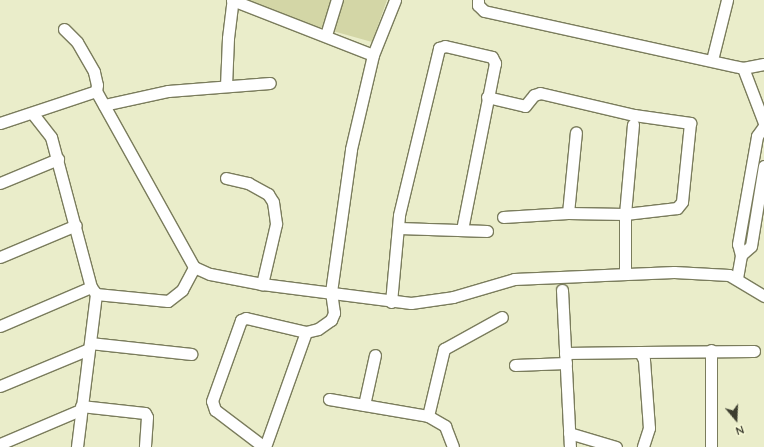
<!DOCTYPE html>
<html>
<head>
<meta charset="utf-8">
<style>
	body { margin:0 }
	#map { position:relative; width:764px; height:447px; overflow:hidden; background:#eaedca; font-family:Quicksand,sans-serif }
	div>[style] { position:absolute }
	.green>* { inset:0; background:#d3d6a6 }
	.roads { filter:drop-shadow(1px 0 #7a7c5c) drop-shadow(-1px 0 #7a7c5c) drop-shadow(0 1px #7a7c5c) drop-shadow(0 -1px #7a7c5c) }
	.street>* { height:11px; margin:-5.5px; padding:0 5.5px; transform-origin:5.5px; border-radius:5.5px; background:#fff }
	span { translate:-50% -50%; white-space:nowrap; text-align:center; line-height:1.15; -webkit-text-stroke:3px #f8fad7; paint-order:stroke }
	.north { position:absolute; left:716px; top:399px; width:40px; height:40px; -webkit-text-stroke:3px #f8fad7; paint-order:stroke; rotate:161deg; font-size:11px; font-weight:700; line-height:16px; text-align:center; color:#3c3d2f }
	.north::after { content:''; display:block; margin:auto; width:14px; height:18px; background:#3c3d2f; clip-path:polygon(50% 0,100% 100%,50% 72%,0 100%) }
</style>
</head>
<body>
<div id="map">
	<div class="green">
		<i style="clip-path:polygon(240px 0,387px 0,372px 42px,283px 17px)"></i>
	</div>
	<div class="roads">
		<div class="street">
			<i style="left:232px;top:0;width:151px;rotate:21.3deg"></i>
			<i style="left:478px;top:0;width:5px;rotate:90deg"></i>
			<i style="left:478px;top:5px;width:8px;rotate:45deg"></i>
			<i style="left:484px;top:11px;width:265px;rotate:12.4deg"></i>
			<i style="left:743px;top:68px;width:59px;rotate:69.1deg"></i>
			<i style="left:64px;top:29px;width:18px;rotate:45deg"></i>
			<i style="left:77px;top:42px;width:34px;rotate:60deg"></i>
			<i style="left:94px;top:72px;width:13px;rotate:77deg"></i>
			<i style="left:97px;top:85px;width:6px;rotate:99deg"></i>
			<i style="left:96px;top:91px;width:201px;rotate:60.9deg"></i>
			<i style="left:194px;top:267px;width:17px;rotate:24deg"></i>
			<i style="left:210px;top:274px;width:53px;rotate:10.9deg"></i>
			<i style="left:262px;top:284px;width:150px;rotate:7.3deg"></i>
			<i style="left:411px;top:303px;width:42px;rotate:-8.1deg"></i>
			<i style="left:453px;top:297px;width:64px;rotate:-16.4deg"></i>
			<i style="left:514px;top:279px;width:160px;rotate:-2.5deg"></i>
			<i style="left:674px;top:272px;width:55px;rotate:3.1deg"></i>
			<i style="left:729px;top:275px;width:41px;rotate:31deg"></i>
			<i style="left:326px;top:35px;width:37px;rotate:-73deg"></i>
			<i style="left:712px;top:60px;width:62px;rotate:-76deg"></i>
			<i style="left:743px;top:68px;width:21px;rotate:-11deg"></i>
			<i style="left:226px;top:86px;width:48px;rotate:-87.6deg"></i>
			<i style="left:228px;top:38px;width:38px;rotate:-83deg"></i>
			<i style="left:487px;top:97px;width:39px;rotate:13deg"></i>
			<i style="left:525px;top:106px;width:14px;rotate:-51deg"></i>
			<i style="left:534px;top:95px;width:6px;rotate:-18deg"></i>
			<i style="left:540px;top:93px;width:97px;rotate:13.2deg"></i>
			<i style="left:634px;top:115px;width:57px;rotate:8.1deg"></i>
			<i style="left:690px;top:123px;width:79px;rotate:95.8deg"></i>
			<i style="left:682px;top:202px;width:8px;rotate:130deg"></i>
			<i style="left:677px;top:208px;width:52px;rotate:173.4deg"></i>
			<i style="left:625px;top:214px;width:57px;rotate:-179deg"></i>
			<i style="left:568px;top:213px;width:65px;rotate:176.5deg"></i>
			<i style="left:104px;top:105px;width:66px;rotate:-12.3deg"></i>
			<i style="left:168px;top:91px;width:102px;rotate:-4.5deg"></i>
			<i style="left:33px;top:114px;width:29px;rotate:52deg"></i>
			<i style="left:51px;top:137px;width:155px;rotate:75.1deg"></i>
			<i style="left:91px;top:287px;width:9px;rotate:54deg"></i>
			<i style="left:96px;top:294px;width:154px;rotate:97.1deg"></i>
			<i style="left:0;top:123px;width:101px;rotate:-18.4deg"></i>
			<i style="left:226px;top:178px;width:23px;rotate:13deg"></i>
			<i style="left:248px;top:183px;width:23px;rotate:29deg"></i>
			<i style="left:268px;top:194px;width:9px;rotate:58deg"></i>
			<i style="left:273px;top:202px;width:22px;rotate:82deg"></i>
			<i style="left:276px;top:224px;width:62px;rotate:103.1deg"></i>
			<i style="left:0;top:183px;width:63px;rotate:-22.5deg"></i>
			<i style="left:568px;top:213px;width:81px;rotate:-84.4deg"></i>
			<i style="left:399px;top:228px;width:88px;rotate:2deg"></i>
			<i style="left:741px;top:255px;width:13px;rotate:-42deg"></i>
			<i style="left:751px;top:246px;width:81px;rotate:-80.8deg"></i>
			<i style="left:0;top:257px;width:82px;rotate:-22.8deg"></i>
			<i style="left:625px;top:273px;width:59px;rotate:-90deg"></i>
			<i style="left:625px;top:214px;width:90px;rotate:-84.9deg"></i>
			<i style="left:737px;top:278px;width:23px;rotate:-80deg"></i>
			<i style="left:741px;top:255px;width:11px;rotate:-105deg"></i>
			<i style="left:738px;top:244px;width:110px;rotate:-80deg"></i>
			<i style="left:757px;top:136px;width:12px;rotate:-55deg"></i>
			<i style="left:562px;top:290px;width:157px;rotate:87.1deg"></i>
			<i style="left:96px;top:294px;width:72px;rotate:5.6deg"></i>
			<i style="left:168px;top:301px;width:18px;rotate:-38deg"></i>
			<i style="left:182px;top:290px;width:26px;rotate:-62deg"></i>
			<i style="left:391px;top:302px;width:87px;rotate:-84.7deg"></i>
			<i style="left:399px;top:215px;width:172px;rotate:-76.5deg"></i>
			<i style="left:439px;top:48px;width:6px;rotate:-18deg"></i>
			<i style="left:445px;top:46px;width:48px;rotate:13.2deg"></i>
			<i style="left:492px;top:57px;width:7px;rotate:63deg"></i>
			<i style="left:495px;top:63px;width:169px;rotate:101.2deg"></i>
			<i style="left:0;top:326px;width:99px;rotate:-23.2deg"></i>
			<i style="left:90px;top:343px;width:102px;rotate:6.2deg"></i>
			<i style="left:640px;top:352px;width:114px;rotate:-0.5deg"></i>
			<i style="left:565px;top:353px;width:75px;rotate:-0.8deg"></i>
			<i style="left:640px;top:352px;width:9px;rotate:63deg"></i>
			<i style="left:644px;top:360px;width:68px;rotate:85.8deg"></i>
			<i style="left:649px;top:428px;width:20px;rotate:108deg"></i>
			<i style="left:515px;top:365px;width:51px;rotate:-2.2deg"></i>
			<i style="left:0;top:386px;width:96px;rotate:-22.6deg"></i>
			<i style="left:329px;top:399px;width:100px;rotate:9.7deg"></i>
			<i style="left:428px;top:416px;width:20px;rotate:30deg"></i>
			<i style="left:445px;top:426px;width:22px;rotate:69deg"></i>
			<i style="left:364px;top:405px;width:51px;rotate:-77.6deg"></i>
			<i style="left:81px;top:406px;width:64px;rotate:6.2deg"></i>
			<i style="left:145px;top:413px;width:4px;rotate:63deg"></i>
			<i style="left:147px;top:417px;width:30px;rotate:94deg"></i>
			<i style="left:428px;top:416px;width:69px;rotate:-76.6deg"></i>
			<i style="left:444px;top:349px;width:66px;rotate:-28.9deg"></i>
			<i style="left:569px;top:433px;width:49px;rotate:16.6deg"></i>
			<i style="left:0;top:444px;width:87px;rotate:-23deg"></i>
			<i style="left:264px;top:447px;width:61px;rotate:-142.9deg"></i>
			<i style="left:215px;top:410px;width:9px;rotate:-108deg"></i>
			<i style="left:212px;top:401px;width:86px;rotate:-70.3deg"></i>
			<i style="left:241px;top:320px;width:5px;rotate:-22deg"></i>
			<i style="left:246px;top:318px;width:62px;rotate:13.1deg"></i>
			<i style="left:306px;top:332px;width:12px;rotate:-14deg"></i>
			<i style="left:318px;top:329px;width:16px;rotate:-35deg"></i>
			<i style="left:331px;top:320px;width:8px;rotate:-67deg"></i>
			<i style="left:334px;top:313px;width:21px;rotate:-98deg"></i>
			<i style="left:331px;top:292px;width:144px;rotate:-82deg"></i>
			<i style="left:351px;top:149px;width:97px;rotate:-76.8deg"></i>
			<i style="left:373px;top:55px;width:59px;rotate:-68.2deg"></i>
			<i style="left:265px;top:447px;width:122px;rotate:-70.4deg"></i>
			<i style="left:711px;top:447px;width:97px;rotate:-90deg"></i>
		</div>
	</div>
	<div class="north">N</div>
</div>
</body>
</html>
